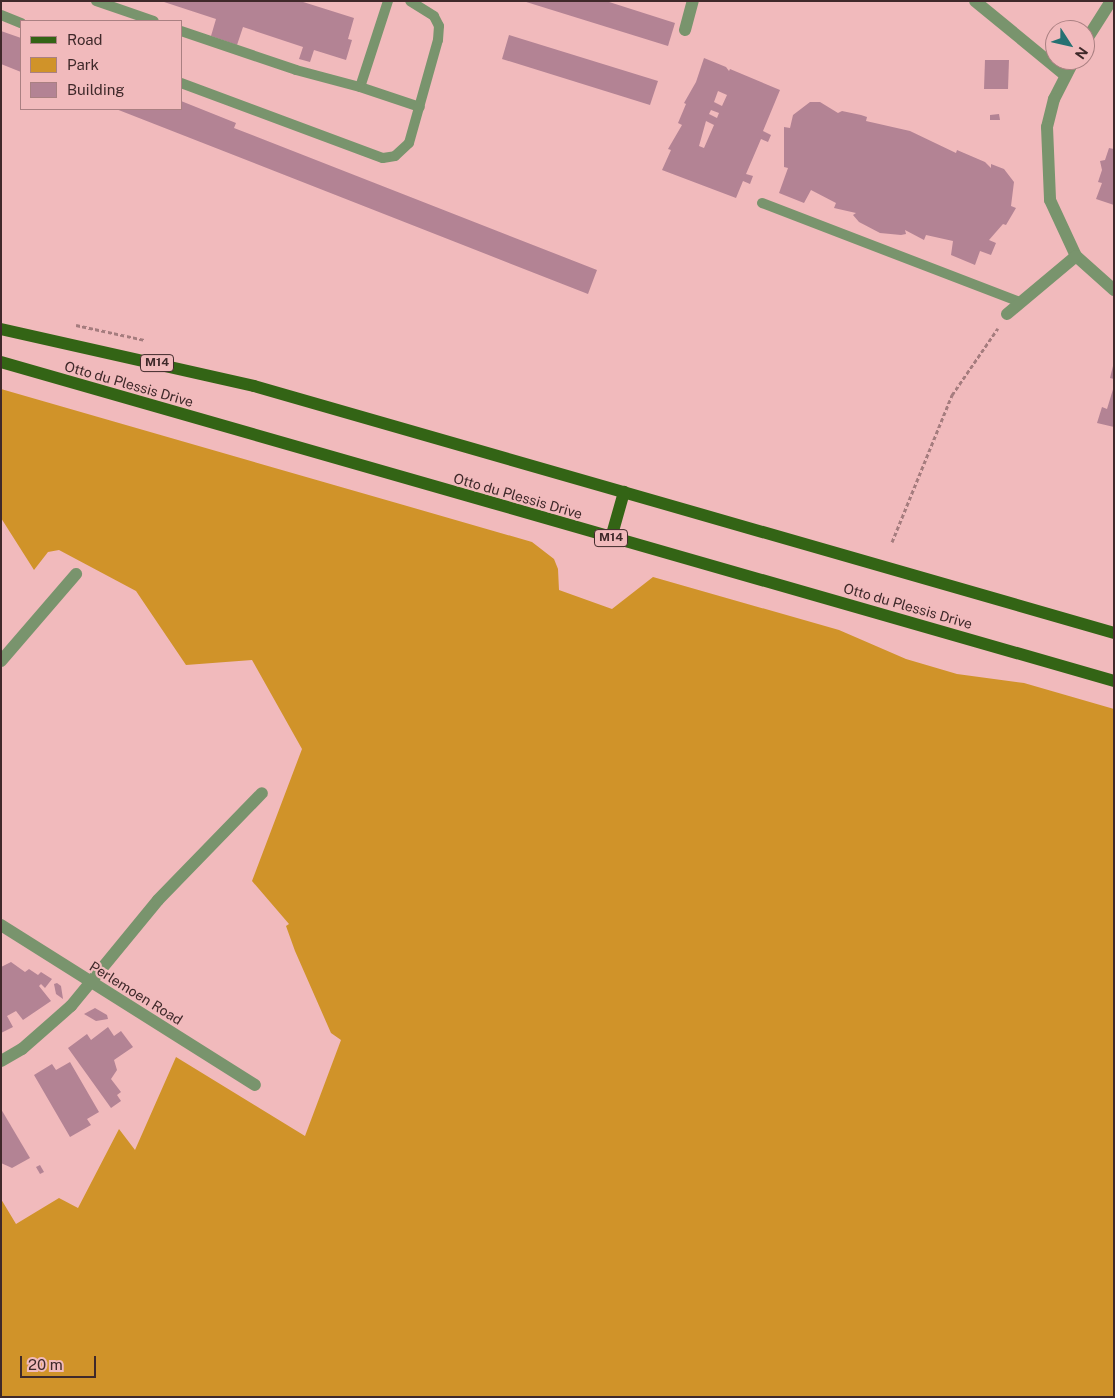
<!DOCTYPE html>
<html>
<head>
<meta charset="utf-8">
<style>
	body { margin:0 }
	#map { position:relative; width:1115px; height:1398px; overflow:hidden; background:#f1babc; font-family:"Public Sans",sans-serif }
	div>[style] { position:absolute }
	.green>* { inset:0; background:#d09329 }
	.building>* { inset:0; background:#b38394 }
	.path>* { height:3px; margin-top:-1.5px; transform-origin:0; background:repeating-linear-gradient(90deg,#a57c7e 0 4px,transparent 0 6.5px) }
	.lane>* { height:10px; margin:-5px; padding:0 5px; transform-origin:5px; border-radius:5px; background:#79946d }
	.street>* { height:12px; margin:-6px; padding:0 6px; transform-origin:6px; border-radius:6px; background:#79946d }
	.primary>* { height:12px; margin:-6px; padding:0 6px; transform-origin:6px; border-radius:6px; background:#336415 }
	span { translate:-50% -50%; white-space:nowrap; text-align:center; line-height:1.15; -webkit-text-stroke:4.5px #f1babc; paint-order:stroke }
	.shield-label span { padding:1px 4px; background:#f1babc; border:1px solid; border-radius:4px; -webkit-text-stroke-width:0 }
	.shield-label { font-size:12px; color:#3f292a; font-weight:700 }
	.street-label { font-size:14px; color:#3f292a }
	.frame { position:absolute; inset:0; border:2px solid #3f292a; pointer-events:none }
	.legend { position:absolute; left:20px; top:20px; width:162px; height:90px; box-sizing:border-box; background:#f1babc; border:1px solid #aa8082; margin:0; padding:6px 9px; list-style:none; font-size:15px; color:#3f292a }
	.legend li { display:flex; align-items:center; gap:10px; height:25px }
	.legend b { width:25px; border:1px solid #aa8082 }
	.north { position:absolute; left:1045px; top:20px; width:50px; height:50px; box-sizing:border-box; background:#f1babc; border:1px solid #aa8082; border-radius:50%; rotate:125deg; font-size:14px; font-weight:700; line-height:20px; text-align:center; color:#3f292a }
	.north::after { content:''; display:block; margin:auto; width:18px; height:22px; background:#267172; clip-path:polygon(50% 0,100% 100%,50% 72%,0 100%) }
	.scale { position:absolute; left:20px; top:1356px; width:76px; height:22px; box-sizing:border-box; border:2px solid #3f292a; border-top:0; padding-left:6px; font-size:15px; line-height:18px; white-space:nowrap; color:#3f292a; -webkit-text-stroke:4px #f1babc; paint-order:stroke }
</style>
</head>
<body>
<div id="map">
	<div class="green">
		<i style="clip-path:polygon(1px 389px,532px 542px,554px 559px,558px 569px,559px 590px,612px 609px,653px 577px,839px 630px,906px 659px,957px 674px,1024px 683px,1114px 709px,1114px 1397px,1px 1397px,1px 1199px,16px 1224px,59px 1198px,78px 1208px,119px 1129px,135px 1150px,176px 1057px,305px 1136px,341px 1040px,331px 1033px,295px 951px,286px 926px,289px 924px,252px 881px,302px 749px,252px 660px,186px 665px,136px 591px,59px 550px,48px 552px,34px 570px,1px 518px)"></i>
	</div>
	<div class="building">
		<i style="clip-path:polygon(161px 1px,300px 1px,354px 18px,348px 39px,352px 40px,346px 60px,314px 50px,310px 62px,299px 59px,303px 47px,243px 27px,237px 45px,211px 36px,216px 19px)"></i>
		<i style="clip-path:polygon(523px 1px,606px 1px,675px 23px,668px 46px)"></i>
		<i style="clip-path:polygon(1px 31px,21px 38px,21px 72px,1px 64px)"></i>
		<i style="clip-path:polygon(509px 35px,658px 81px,650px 105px,502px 59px)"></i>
		<i style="clip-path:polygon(evenodd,704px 58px,726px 67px,729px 71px,730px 69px,780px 90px,763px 131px,771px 135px,768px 142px,761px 139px,746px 174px,753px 176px,750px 184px,743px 181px,736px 198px,662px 170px,671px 150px,668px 149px,682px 125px,678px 123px,686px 104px,684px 103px,696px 82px,704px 58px,718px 91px,727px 95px,722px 106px,714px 102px,718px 91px,704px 58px,711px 110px,719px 113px,717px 118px,709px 114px,711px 110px,704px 58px,706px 121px,714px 125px,704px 148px,699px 146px,706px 121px)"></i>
		<i style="clip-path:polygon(985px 60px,1009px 60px,1008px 89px,984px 89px)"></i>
		<i style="clip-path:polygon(181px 101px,236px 123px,234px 128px,597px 270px,588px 294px,116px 109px,181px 109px)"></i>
		<i style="clip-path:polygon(810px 102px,820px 102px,838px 113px,842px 111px,861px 115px,867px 117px,866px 121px,910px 131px,956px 153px,957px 150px,985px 162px,991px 168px,991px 164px,1004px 169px,1014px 182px,1011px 206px,1016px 208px,1006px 225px,1003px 224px,989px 240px,996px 243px,991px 255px,980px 251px,975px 265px,951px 255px,953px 241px,926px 235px,924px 240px,905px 230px,906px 234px,901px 235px,880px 233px,859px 222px,853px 215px,856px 213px,834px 208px,836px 203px,811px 190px,804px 203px,779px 193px,788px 168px,784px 167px,784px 127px,790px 128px,793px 115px)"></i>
		<i style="clip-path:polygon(999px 114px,1000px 120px,990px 120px,990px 115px)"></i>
		<i style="clip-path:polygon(1109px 148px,1114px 149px,1114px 205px,1096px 199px,1102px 183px,1098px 182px,1102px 170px,1100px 161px,1105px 160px)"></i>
		<i style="clip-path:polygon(1113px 366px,1114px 366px,1114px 379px,1110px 378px)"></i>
		<i style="clip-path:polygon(1114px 386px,1114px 427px,1097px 423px,1102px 407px,1107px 409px)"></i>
		<i style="clip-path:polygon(11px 962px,25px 972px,29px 969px,38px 975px,41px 972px,52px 979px,45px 988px,41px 984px,39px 986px,51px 1001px,23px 1020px,16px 1011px,7px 1016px,13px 1027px,1px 1033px,1px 967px)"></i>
		<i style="clip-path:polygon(57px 983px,61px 986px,63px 999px,56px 994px,54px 984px)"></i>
		<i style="clip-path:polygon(95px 1008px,107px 1015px,108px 1019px,96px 1021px,84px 1014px)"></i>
		<i style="clip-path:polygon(108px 1027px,114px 1036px,121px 1031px,133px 1047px,114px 1060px,117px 1070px,111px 1079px,121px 1092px,117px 1095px,121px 1101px,111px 1108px,68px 1048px,87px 1034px,91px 1040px)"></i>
		<i style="clip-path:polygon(70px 1062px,99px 1112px,87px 1119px,91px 1125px,70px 1137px,34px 1075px,52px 1064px,56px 1070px)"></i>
		<i style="clip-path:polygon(1px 1109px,30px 1158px,12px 1168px,1px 1163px)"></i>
		<i style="clip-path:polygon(40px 1165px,44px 1172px,40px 1174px,36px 1167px)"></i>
	</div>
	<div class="path">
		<i style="left:76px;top:325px;width:71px;rotate:12.3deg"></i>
		<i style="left:892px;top:542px;width:159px;rotate:-67.8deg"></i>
		<i style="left:952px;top:395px;width:81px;rotate:-55.5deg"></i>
	</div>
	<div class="lane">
		<i style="left:96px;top:1px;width:61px;rotate:19deg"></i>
		<i style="left:388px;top:1px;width:90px;rotate:108deg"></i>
		<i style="left:360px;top:87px;width:63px;rotate:18.4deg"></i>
		<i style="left:1px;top:15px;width:22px;rotate:22deg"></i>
		<i style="left:181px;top:31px;width:121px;rotate:18.7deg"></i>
		<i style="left:296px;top:70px;width:66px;rotate:14.9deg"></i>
		<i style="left:181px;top:83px;width:215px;rotate:20.4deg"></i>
		<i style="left:383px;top:158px;width:12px;rotate:-9deg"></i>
		<i style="left:395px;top:156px;width:19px;rotate:-43deg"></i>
		<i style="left:409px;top:143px;width:107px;rotate:-74.3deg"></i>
		<i style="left:438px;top:40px;width:14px;rotate:-86deg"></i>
		<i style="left:439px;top:26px;width:11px;rotate:-117deg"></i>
		<i style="left:434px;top:16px;width:28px;rotate:-148deg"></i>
		<i style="left:762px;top:203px;width:276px;rotate:21deg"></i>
	</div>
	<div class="street">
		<i style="left:975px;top:1px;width:117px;rotate:39.4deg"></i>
		<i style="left:685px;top:30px;width:30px;rotate:-75deg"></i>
		<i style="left:1085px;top:42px;width:49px;rotate:-57.6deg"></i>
		<i style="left:1074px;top:60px;width:44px;rotate:117.1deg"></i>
		<i style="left:1054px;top:99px;width:29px;rotate:104deg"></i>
		<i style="left:1047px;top:127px;width:73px;rotate:87.6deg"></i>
		<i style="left:1050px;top:200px;width:62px;rotate:65.1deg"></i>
		<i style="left:1076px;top:256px;width:51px;rotate:41.8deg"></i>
		<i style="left:1007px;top:314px;width:90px;rotate:-40deg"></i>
		<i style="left:1px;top:661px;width:115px;rotate:-49.2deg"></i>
		<i style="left:1px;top:925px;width:300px;rotate:32.2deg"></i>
		<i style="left:1px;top:1061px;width:24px;rotate:-30deg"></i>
		<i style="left:22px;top:1049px;width:65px;rotate:-41.3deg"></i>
		<i style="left:71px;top:1006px;width:137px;rotate:-50.6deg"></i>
		<i style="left:158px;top:900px;width:149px;rotate:-45.8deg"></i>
	</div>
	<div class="primary">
		<i style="left:1px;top:329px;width:259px;rotate:12.7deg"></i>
		<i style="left:254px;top:386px;width:895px;rotate:16.02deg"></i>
		<i style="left:1px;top:362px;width:1158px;rotate:15.99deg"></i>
		<i style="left:611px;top:538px;width:48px;rotate:-74.2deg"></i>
	</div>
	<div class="shield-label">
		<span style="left:157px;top:363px">M14</span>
		<span style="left:611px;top:538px">M14</span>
	</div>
	<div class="street-label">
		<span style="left:129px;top:384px;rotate:16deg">Otto du Plessis Drive</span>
		<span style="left:518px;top:496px;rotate:16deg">Otto du Plessis Drive</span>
		<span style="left:908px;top:606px;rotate:16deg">Otto du Plessis Drive</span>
		<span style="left:136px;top:993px;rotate:32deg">Perlemoen Road</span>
	</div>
	<div class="frame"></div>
	<ul class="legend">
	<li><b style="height:6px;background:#336415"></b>Road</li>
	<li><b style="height:14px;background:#d09329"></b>Park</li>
	<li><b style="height:14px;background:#b38394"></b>Building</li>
	</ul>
	<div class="north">N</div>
	<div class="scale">20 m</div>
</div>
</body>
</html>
